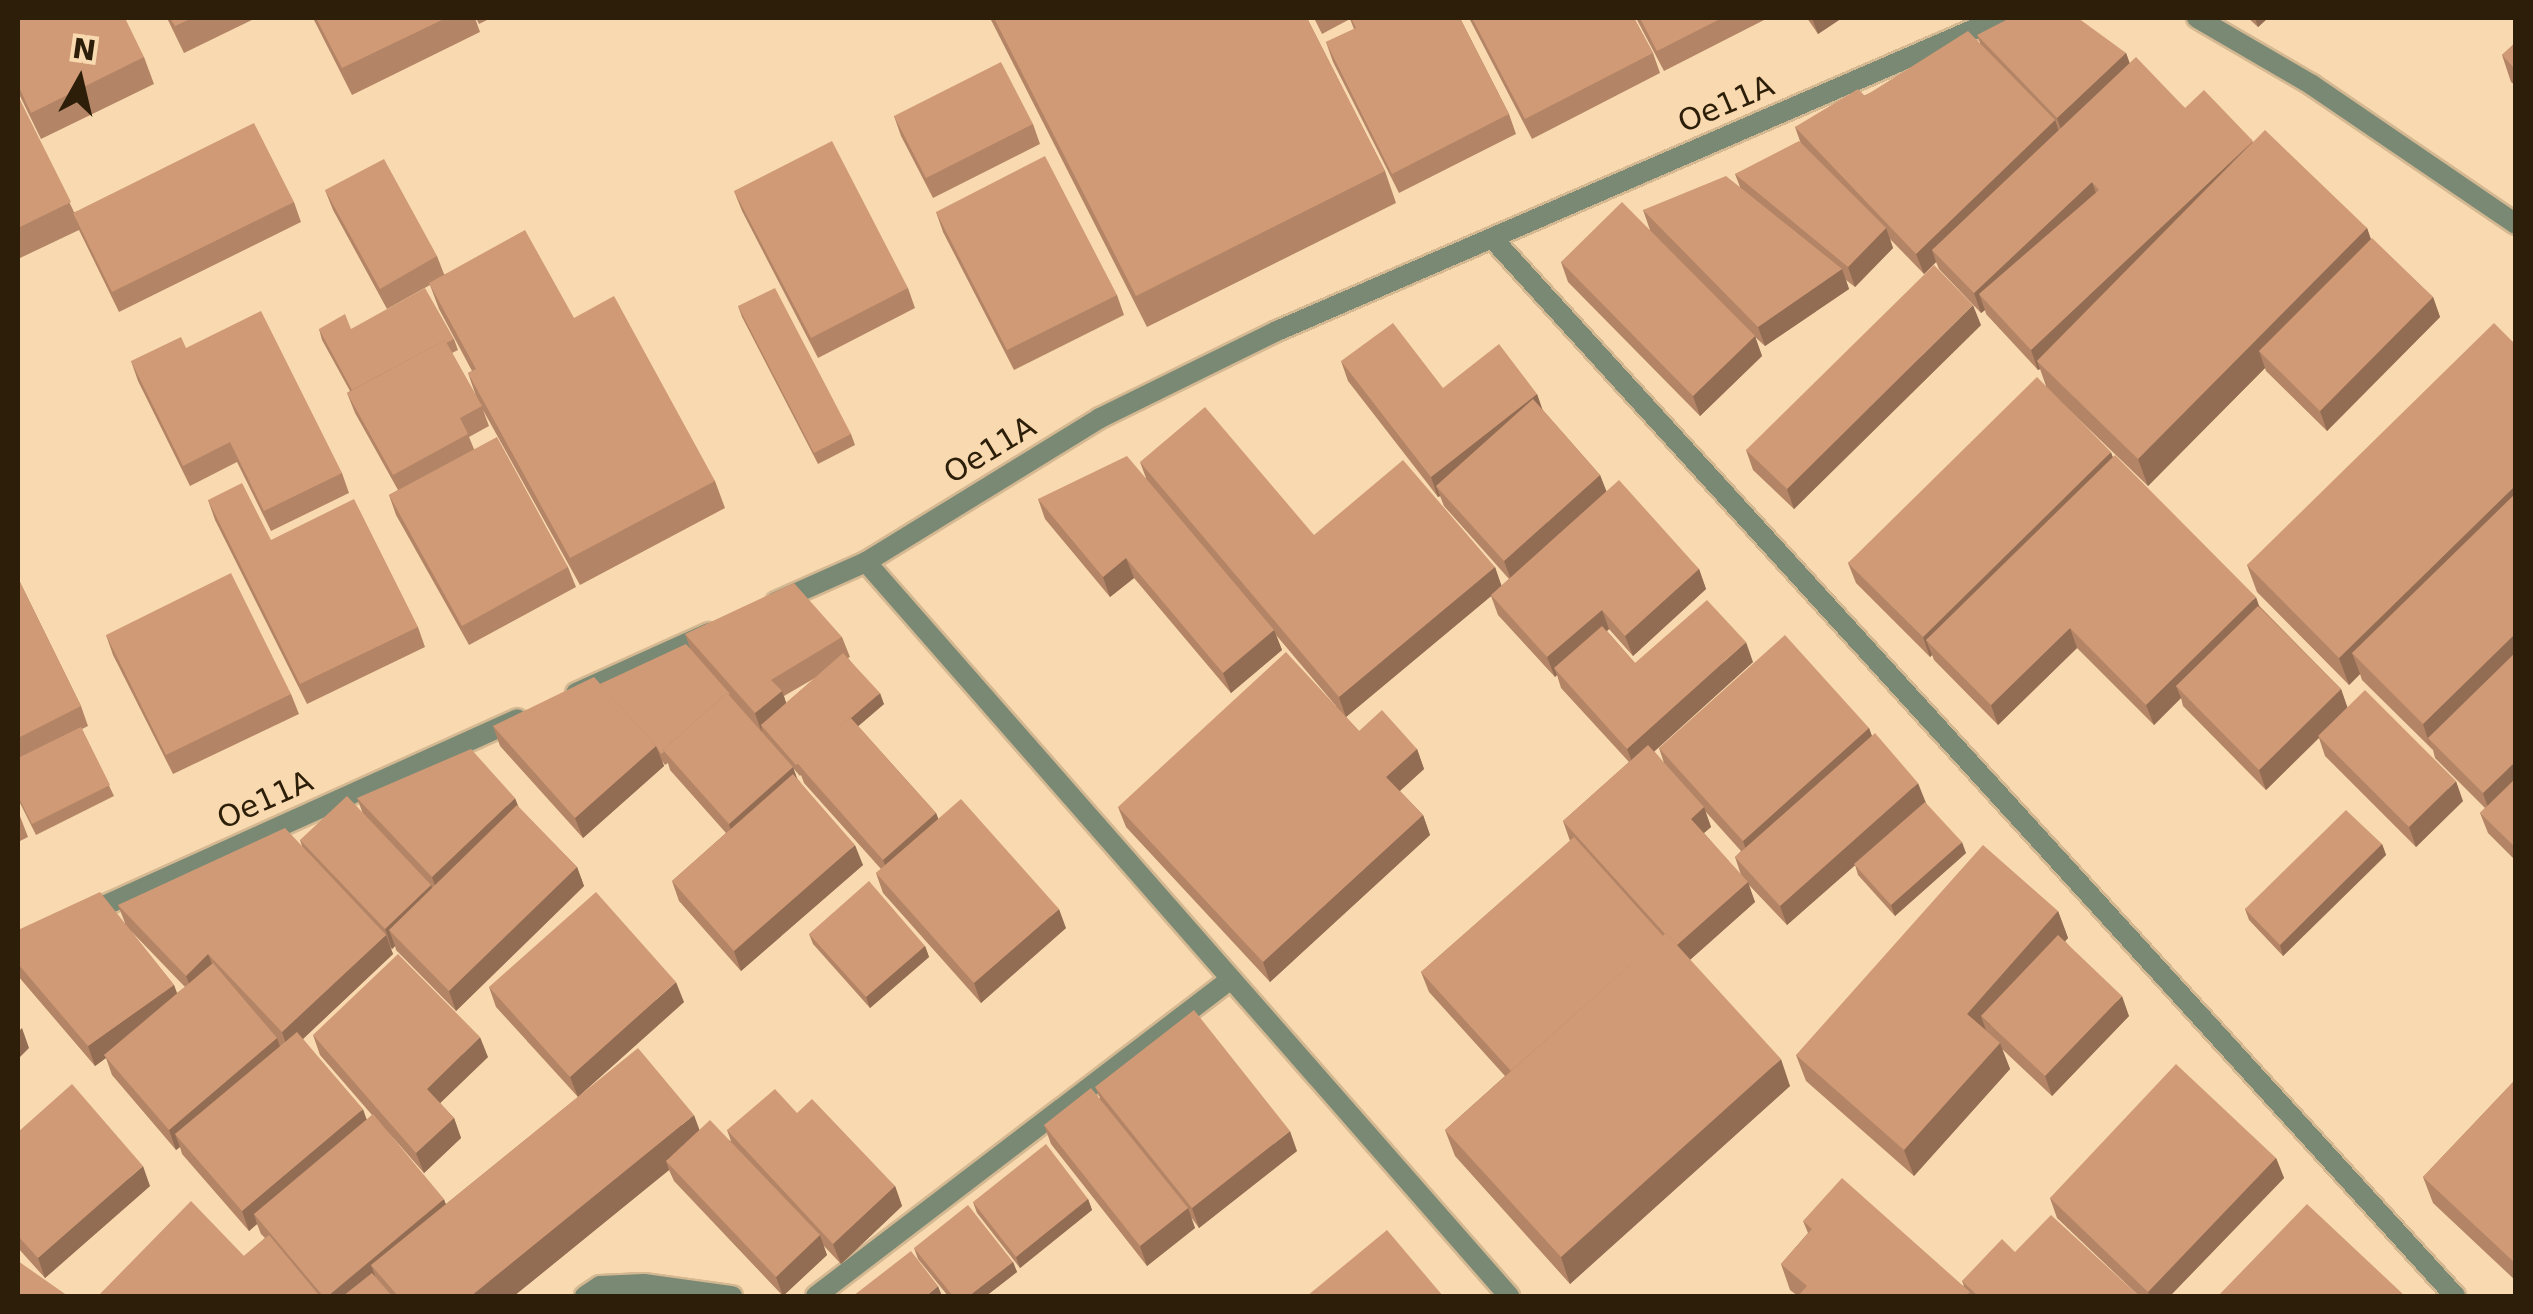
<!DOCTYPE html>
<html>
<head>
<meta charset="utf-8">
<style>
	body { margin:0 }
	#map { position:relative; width:2533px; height:1314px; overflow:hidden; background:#f9dab0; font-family:"DejaVu Sans",sans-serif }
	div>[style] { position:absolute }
	.roads { filter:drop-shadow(2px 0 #d4b892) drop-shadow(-2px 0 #d4b892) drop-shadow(0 2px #d4b892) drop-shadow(0 -2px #d4b892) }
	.minor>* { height:20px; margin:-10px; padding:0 10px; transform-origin:10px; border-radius:10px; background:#7a8973 }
	.tertiary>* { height:20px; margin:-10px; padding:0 10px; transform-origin:10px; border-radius:10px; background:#7a8973 }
	.wall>* { inset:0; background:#b38465 }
	.shaded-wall>* { inset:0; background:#926c53 }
	.building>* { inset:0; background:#d09a76 }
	span { translate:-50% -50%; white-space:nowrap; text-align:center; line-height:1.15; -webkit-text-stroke:9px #f9dab0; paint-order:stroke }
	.street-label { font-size:30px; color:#2d1e09 }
	.frame { position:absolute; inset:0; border:20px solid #2d1e09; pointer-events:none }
	.north { position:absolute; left:30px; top:30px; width:100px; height:100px; -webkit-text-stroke:8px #f9dab0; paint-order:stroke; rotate:8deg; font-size:28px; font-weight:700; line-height:40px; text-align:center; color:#2d1e09 }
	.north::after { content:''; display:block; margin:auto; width:35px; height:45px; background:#2d1e09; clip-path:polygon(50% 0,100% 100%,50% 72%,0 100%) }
</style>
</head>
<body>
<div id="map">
	<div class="roads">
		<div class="minor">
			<i style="left:1492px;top:238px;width:1431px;rotate:47.69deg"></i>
			<i style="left:866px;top:562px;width:976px;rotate:48.78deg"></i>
			<i style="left:585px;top:1296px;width:18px;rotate:-34deg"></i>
			<i style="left:600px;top:1286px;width:44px;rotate:-2.6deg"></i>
			<i style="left:644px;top:1284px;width:89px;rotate:7.8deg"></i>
			<i style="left:816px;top:1296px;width:522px;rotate:-37.37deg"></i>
		</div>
		<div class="tertiary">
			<i style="left:2197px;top:18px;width:133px;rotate:30.2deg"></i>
			<i style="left:2312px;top:85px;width:247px;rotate:34.3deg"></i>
			<i style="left:776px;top:602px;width:98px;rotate:-24deg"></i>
			<i style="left:866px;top:562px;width:275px;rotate:-31.6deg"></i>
			<i style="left:1100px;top:418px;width:197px;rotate:-26.2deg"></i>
			<i style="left:1277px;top:331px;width:788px;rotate:-23.41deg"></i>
			<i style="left:576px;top:693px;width:146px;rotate:-24.3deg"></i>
			<i style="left:88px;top:913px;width:471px;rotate:-24.3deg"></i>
		</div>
	</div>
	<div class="wall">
		<i style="clip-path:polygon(18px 18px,144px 57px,154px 84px,41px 139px,18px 92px)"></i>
		<i style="clip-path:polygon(167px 18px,256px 18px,184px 53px)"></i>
		<i style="clip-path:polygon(313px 18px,475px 18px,480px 32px,352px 95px)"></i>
		<i style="clip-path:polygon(476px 18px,491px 18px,479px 24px)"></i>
		<i style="clip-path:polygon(990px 18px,1307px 18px,1385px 171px,1396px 203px,1147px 327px)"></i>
		<i style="clip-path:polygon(1314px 18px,1460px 18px,1509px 114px,1516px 134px,1399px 193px,1333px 62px,1326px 42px,1354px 29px,1350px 19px,1322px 34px)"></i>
		<i style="clip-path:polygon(1469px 18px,1634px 18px,1653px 53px,1660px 73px,1532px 139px)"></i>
		<i style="clip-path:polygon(1636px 18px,1768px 18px,1664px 71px)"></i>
		<i style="clip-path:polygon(1807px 18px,1842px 18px,1818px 34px)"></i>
		<i style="clip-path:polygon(2248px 18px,2268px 18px,2258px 27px)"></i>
		<i style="clip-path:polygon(1977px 35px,2126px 53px,2130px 64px,2185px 108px,2253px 142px,2367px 228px,2371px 239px,2433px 297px,2440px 317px,2327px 431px,2266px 371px,2265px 368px,2148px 486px,2062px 403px,2113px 457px,2341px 689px,2347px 707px,2463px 801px,2416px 847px,2325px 756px,2319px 738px,2266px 790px,2183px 706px,2181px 698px,2154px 725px,2077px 648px,1998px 725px,1934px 660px,1932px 655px,1930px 657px,1856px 583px,1848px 563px,2046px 386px,2040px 369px,2038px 370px,1986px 314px,1985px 310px,1981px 313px,1939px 269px,1936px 262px,1924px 274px,1890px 239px,1893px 248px,1855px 287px,1846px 280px,1849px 289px,1765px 346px,1755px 337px,1762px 356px,1700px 416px,1568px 282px,1561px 262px,1650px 230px,1643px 210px,1740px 187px,1735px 174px,1801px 144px,1795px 127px,1980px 43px)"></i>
		<i style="clip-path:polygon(2516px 42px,2516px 86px,2511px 82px,2502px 55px)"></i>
		<i style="clip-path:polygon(18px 96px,74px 212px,294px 202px,301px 222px,119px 312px,79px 230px,18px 259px)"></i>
		<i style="clip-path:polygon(894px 116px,1033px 124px,1040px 144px,933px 198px,901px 136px)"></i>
		<i style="clip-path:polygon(325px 190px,437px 256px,444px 274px,574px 318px,715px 481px,725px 508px,580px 585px,483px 410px,489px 426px,469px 437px,474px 449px,568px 567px,576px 587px,469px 645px,396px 515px,389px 495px,398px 490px,355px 413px,347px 393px,350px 391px,322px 340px,319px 329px,351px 329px,454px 339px,458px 350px,452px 353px,476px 396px,468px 373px,472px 371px,439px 309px,430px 285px,387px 309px,333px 210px)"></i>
		<i style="clip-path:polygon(734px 191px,908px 288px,915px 308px,818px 358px,742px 211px)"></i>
		<i style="clip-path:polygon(936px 212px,1117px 295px,1124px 315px,1014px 370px,943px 232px)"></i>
		<i style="clip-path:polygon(738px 306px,851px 434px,855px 445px,818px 464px,742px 317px)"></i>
		<i style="clip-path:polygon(1981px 325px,1794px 509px,1753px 470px,1746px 450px)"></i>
		<i style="clip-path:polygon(2516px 345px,2516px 861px,2488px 833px,2480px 813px,2485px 808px,2435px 758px,2433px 750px,2362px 680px,2360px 674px,2349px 685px,2257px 592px,2247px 565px)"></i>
		<i style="clip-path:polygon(131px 361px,342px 473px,349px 493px,271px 531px,237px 462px,190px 486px,138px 381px)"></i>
		<i style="clip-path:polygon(evenodd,1341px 361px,1443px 388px,1537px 394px,1542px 409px,1600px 475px,1606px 492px,1699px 569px,1706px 589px,1633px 656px,1609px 629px,1607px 631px,1635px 663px,1753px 662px,1654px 751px,1664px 763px,1659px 748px,1869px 728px,1872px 736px,1966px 853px,1895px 916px,1858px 875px,1855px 865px,1787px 925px,1748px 884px,1755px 902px,1690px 960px,1790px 1086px,1570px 1284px,1455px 1156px,1445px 1130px,1505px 1076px,1429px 992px,1421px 972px,1570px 841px,1563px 821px,1629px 762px,1561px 688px,1557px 675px,1555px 677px,1498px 615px,1491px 596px,1346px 717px,1359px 731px,1417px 749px,1424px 769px,1400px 791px,1423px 815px,1430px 835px,1270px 982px,1126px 827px,1118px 807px,1336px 706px,1276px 635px,1282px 650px,1231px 693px,1134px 578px,1110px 597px,1045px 519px,1038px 499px,1146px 478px,1140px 462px,1314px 535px,1495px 567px,1501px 586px,1509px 579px,1444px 506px,1440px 496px,1438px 497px,1348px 381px,1341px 361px,1705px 811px,1741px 851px,1735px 857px,1741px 875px,1704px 833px,1711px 827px,1705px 811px)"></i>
		<i style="clip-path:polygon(208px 500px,271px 540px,418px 627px,425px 647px,307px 704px,215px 520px)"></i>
		<i style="clip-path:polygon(18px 578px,81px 706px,88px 726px,82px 729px,114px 796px,36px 835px,18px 799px)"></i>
		<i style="clip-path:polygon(evenodd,685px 634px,842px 637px,850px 657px,848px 658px,884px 704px,858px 726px,936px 813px,938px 819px,1066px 928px,981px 1003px,883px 893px,876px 873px,881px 869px,804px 783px,801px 775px,800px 776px,793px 768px,797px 778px,863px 865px,741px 971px,679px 901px,672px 881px,726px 833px,670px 770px,668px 763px,665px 765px,662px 761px,664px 766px,583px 838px,500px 746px,493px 726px,690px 648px,685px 634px,815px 678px,786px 703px,784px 696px,815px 678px)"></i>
		<i style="clip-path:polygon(106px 635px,291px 694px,299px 714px,173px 774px,113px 655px)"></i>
		<i style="clip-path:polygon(evenodd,357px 798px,518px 807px,577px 867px,584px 886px,456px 1011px,396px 950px,395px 946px,392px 949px,390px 947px,393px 954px,303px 1039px,367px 1120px,372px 1115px,320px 1055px,313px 1035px,488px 1057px,440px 1103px,454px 1118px,461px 1138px,424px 1173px,388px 1132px,446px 1204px,578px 1097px,496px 1007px,489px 987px,684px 1002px,580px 1095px,699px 1130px,731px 1141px,727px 1130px,797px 1113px,895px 1186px,902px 1206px,841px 1264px,823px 1245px,827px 1255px,783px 1296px,674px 1181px,669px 1170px,514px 1296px,98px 1296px,244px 1256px,265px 1238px,261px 1234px,257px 1224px,249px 1231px,182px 1154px,180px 1147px,176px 1150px,112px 1075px,106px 1058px,95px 1066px,18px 976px,18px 930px,125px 923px,118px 905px,302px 846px,300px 840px,363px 814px,357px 798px,130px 930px,185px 987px,177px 993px,174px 985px,130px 930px)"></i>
		<i style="clip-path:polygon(18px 811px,28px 837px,18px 842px)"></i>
		<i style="clip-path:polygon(2382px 844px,2386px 855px,2283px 956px,2249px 920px,2245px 909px)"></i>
		<i style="clip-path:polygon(2058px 911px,2068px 938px,2065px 941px,2129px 1016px,2052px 1096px,2002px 1049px,2010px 1069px,1914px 1176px,1806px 1081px,1796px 1055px)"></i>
		<i style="clip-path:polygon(809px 934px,925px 946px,929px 957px,870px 1008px,813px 944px)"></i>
		<i style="clip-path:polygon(2516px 1079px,2516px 1281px,2433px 1203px,2423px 1177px)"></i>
		<i style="clip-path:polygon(1095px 1087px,1297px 1151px,1199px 1228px,1191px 1217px,1195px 1228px,1147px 1266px,1051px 1144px,1044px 1125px,1100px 1098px)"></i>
		<i style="clip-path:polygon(18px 1132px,150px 1186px,45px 1278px,18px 1248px)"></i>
		<i style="clip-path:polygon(2276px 1158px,2284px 1178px,2170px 1296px,2139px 1296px,2057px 1218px,2050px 1198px)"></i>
		<i style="clip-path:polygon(1088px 1199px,1092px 1210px,1020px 1268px,977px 1213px,973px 1202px)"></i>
		<i style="clip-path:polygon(1803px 1221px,1964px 1286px,1962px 1281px,2015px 1252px,2139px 1296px,1798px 1296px,1790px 1290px,1781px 1264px,1808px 1233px)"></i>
		<i style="clip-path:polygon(914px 1248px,1013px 1262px,1017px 1272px,986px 1296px,948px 1296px,918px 1259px)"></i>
	</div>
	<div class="shaded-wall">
		<i style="clip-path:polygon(1812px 18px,1842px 18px,1818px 34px)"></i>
		<i style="clip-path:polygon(2255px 18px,2268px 18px,2258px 27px)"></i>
		<i style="clip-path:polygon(2126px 53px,2133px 73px,2064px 138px,2057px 118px)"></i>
		<i style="clip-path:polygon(2055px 120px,2062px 140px,1932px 250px,1936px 262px,1924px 274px,1916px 254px)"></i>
		<i style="clip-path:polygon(2253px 141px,2037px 361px,2040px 369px,2038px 370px,2031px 350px)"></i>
		<i style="clip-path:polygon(2092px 182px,2099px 202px,1979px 294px,1985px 310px,1981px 313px,1974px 293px)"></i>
		<i style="clip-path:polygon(1886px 228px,1893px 248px,1855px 287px,1848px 267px)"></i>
		<i style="clip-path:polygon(2367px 228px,2376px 255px,2259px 351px,2265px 368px,2148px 486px,2138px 459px)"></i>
		<i style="clip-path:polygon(1842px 269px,1849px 289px,1765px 346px,1758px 327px)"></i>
		<i style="clip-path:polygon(2433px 297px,2440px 317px,2327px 431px,2320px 411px)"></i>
		<i style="clip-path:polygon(1973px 305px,1981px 325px,1794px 509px,1787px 489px)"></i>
		<i style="clip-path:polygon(1755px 336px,1762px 356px,1700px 416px,1693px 396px)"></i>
		<i style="clip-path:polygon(1537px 394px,1544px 414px,1436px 486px,1440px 496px,1438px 497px,1431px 477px)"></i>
		<i style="clip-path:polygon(2111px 452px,2118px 472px,1926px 640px,1932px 655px,1930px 657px,1923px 637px)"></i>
		<i style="clip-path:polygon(1600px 475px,1608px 495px,1511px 580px,1504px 561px)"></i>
		<i style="clip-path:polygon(2516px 485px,2516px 521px,2352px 653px,2360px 674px,2349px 685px,2339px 658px)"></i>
		<i style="clip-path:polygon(1126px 558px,1134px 578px,1110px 597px,1103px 577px)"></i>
		<i style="clip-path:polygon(1495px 567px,1502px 587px,1346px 717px,1339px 697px)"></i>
		<i style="clip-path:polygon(1699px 569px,1706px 589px,1633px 656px,1625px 636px)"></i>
		<i style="clip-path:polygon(2256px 597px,2263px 617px,2176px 686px,2181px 698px,2154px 725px,2146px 705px)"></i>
		<i style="clip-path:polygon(1602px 610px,1609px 629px,1559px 673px,1554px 668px,1557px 675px,1555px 677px,1547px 657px)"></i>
		<i style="clip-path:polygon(2070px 628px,2077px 648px,1998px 725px,1991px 705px)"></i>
		<i style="clip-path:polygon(1274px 630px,1282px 650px,1231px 693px,1223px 673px)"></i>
		<i style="clip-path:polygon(2516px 633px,2516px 669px,2428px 738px,2432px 751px,2423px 724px)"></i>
		<i style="clip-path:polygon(1746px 642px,1753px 662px,1635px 769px,1627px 749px)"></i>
		<i style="clip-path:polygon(2341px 689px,2348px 709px,2266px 790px,2259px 770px)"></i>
		<i style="clip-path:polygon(782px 691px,789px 711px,761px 725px,762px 733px,755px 713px)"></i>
		<i style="clip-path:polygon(880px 693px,884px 704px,805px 772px,798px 764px)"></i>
		<i style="clip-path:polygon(1869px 728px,1876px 748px,1750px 861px,1743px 841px)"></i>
		<i style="clip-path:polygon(656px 746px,664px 766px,583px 838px,575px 818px)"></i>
		<i style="clip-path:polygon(1417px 749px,1424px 769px,1393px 797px,1386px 777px)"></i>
		<i style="clip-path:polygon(2516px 761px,2516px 788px,2490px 813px,2483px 793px)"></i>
		<i style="clip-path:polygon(793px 767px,800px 787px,736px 844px,729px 824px)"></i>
		<i style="clip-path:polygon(2456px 781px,2463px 801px,2416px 847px,2409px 827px)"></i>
		<i style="clip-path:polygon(1918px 783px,1926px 803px,1787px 925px,1780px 906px)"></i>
		<i style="clip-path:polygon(515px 798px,523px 818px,439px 897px,432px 877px)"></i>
		<i style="clip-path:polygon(1704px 807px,1711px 827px,1698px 838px,1691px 819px)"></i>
		<i style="clip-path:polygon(936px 813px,944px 833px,891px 879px,883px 860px)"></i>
		<i style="clip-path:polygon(1423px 815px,1430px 835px,1270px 982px,1263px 962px)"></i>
		<i style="clip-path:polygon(1962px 842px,1966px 853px,1895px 916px,1891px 905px)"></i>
		<i style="clip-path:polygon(2382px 844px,2386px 855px,2283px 956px,2280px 945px)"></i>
		<i style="clip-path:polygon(855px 845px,863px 865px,741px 971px,734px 951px)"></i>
		<i style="clip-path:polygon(577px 867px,584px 886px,456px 1011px,449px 991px)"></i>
		<i style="clip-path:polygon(1748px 882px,1755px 902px,1683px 966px,1676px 946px)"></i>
		<i style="clip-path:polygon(431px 885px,438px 905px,389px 930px,395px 946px,392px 949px,385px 929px)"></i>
		<i style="clip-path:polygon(1059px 909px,1066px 928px,981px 1003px,974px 983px)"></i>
		<i style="clip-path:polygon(2058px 911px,2068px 938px,1990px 1025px,1981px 1016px,1986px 1030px,1967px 1014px)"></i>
		<i style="clip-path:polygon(386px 935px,393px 954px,289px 1052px,282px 1032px)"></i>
		<i style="clip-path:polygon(925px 946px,929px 957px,870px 1008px,866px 997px)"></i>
		<i style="clip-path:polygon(208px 954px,216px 974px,194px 996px,186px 976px)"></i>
		<i style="clip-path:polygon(676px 982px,684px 1002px,578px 1097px,570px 1077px)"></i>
		<i style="clip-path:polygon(174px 985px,181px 1005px,104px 1055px,106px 1058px,95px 1066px,88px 1046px)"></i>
		<i style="clip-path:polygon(2122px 996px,2129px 1016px,2052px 1096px,2045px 1076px)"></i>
		<i style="clip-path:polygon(22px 1028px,29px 1048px,18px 1059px,18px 1032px)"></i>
		<i style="clip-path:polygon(480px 1037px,488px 1057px,434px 1109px,427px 1089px)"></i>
		<i style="clip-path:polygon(277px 1038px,284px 1058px,175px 1134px,180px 1147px,176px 1150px,169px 1130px)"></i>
		<i style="clip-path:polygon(2000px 1043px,2010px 1069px,1914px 1176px,1904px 1150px)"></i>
		<i style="clip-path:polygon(1781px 1059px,1790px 1086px,1570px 1284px,1561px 1257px)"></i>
		<i style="clip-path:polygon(363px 1109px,370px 1129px,254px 1214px,257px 1224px,249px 1231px,242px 1211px)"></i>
		<i style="clip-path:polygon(694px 1115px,704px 1142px,666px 1161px,669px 1170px,514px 1296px,471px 1296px)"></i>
		<i style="clip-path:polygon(454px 1118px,461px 1138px,424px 1173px,416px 1153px)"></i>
		<i style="clip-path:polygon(1290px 1131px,1297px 1151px,1199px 1228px,1192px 1208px)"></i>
		<i style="clip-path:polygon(2276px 1158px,2284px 1178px,2170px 1296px,2150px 1296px,2148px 1292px)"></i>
		<i style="clip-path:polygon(143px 1166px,150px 1186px,45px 1278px,38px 1258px)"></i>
		<i style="clip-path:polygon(895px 1186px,902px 1206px,841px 1264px,833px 1244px)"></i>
		<i style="clip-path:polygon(444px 1199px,451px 1219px,371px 1265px,377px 1281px,359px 1296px,328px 1296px)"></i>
		<i style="clip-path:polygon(1088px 1199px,1092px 1210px,1020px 1268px,1016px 1257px)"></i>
		<i style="clip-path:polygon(1188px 1208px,1195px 1228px,1147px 1266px,1140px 1246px)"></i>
		<i style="clip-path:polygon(820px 1235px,827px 1255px,783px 1296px,776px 1277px)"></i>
		<i style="clip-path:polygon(1013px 1262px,1017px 1272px,986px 1296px,969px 1296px)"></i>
		<i style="clip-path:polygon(938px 1286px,942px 1296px,926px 1296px)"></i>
	</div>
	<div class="building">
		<i style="clip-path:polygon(18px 18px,125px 18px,144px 57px,31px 113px,18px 85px)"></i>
		<i style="clip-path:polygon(170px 18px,192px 18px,175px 26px)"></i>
		<i style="clip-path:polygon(316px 18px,446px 18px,342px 68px)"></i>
		<i style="clip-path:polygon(994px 18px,1307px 18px,1385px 171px,1136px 296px)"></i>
		<i style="clip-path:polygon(1351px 18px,1460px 18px,1509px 114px,1392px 174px,1326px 42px,1356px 28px)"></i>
		<i style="clip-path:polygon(1472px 18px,1634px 18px,1653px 53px,1525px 119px)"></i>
		<i style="clip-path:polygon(1640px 18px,1722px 18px,1657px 51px)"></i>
		<i style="clip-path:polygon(2010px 18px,2078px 18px,2126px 53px,2057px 118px,1977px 35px)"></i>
		<i style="clip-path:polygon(1968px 31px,2055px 120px,1916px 254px,1795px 127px,1858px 89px,1865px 96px)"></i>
		<i style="clip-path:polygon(2516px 42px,2516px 70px,2502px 55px)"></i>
		<i style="clip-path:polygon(2136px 57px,2185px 108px,2204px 90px,2253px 141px,2031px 350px,1979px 294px,2099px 190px,2092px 182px,1974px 293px,1932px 250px)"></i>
		<i style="clip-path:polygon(1001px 62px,1033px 124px,926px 178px,894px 116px)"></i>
		<i style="clip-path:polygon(18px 96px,71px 202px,18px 228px)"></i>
		<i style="clip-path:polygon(254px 123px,294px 202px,112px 292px,73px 213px)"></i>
		<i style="clip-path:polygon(2265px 130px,2367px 228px,2138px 459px,2037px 361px)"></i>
		<i style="clip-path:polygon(832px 141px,908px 288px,811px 338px,734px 191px)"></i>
		<i style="clip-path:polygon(1799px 141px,1886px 228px,1848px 267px,1735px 174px)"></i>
		<i style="clip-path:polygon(1045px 156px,1117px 295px,1007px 350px,936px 212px)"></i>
		<i style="clip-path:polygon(384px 159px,437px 256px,380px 289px,325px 190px)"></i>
		<i style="clip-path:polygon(1726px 176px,1842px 269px,1758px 327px,1643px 210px)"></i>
		<i style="clip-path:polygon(1622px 202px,1755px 336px,1693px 396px,1561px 262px)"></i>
		<i style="clip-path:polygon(525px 230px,574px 318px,614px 296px,715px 481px,570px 558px,468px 373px,476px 369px,429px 283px)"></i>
		<i style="clip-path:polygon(2372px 238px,2433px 297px,2320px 411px,2259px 351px)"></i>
		<i style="clip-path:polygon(1934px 265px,1973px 305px,1787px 489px,1746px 450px)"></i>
		<i style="clip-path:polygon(425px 288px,454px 339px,446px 343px,445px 340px,352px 390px,319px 329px,345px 314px,351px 329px)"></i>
		<i style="clip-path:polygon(775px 288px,851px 434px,814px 453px,738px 306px)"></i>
		<i style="clip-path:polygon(261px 311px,342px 473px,264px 511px,230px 442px,183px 466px,131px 361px,181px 337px,186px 348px)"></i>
		<i style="clip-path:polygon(1393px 323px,1443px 388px,1499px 344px,1537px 394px,1431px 477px,1341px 361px)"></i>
		<i style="clip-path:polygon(2494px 323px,2516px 345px,2516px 485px,2339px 658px,2247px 565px)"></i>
		<i style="clip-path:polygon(445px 340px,482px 406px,460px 418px,468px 434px,393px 475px,347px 393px)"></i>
		<i style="clip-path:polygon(2037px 377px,2111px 452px,1923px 637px,1848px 563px)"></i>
		<i style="clip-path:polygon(1533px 399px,1600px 475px,1504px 561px,1436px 486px)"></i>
		<i style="clip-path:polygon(1205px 407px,1314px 535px,1403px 460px,1495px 567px,1339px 697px,1140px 462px)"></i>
		<i style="clip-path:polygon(497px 437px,568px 567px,462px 626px,389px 495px)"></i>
		<i style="clip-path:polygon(2115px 455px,2256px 597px,2146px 705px,2070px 628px,1991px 705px,1926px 640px)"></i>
		<i style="clip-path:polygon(1127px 456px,1274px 630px,1223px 673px,1126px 558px,1103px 577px,1038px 499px)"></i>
		<i style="clip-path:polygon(1619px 480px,1699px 569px,1625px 636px,1602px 610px,1547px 657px,1491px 595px)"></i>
		<i style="clip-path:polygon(242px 483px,271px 540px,354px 499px,418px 627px,300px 684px,208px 500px)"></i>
		<i style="clip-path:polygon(2516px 493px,2516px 633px,2423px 724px,2352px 653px)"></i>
		<i style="clip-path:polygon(231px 573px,291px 694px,166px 755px,106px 635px)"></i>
		<i style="clip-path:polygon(18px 578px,81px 706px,18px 738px)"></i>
		<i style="clip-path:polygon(794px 583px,842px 637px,771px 680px,782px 691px,755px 713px,685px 634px)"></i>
		<i style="clip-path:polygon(1707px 600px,1746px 642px,1627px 749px,1554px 668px,1602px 626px,1635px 663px)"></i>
		<i style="clip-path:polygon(2258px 606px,2341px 689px,2259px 770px,2176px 686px)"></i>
		<i style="clip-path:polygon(1785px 635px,1869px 728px,1743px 841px,1659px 748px)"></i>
		<i style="clip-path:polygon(686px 644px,730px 694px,729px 695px,727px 693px,663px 750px,664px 752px,661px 754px,656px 746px,600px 684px)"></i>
		<i style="clip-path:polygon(1286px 652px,1359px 731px,1382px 710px,1417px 749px,1386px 777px,1423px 815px,1263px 962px,1118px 807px)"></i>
		<i style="clip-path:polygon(2516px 652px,2516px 761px,2483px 793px,2428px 738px)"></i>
		<i style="clip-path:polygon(843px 653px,880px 693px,851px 718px,850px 717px,796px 765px,761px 725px)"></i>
		<i style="clip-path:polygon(594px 677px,656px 746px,575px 818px,493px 726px)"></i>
		<i style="clip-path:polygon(2365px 690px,2456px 781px,2409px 827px,2318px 736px)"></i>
		<i style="clip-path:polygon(727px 693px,793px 767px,729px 824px,663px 750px)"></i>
		<i style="clip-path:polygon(850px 717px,936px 813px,883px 860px,797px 763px)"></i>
		<i style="clip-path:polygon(81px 727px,110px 785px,32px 824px,18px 796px,18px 758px)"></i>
		<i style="clip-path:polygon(1875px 733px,1918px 783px,1780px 906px,1735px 857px)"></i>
		<i style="clip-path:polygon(1648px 745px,1704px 807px,1691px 819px,1748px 882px,1677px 945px,1666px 933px,1665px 934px,1563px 821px)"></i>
		<i style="clip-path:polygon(471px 749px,515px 798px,432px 877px,357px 798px)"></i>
		<i style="clip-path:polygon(793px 774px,855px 845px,734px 951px,672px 881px)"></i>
		<i style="clip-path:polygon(2516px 778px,2516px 848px,2480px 813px)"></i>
		<i style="clip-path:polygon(347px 796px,431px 885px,385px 929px,300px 840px)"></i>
		<i style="clip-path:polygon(961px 799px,1059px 909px,974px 983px,876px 873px)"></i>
		<i style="clip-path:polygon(1925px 802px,1962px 842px,1891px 905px,1854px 864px)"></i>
		<i style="clip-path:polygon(517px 805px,577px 867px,449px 991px,389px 930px)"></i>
		<i style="clip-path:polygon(2346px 810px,2382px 844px,2280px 945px,2245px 909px)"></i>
		<i style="clip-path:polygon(285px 828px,386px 935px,282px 1032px,208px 954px,186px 976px,118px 905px)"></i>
		<i style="clip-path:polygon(1574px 837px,1663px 936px,1511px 1071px,1421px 972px)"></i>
		<i style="clip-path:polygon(1983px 845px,2058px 911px,1967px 1014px,2000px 1043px,1904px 1150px,1796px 1055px)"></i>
		<i style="clip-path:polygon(869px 881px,925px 946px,866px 997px,809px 934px)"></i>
		<i style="clip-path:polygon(100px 892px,174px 985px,88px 1046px,18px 964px,18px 930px)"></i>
		<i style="clip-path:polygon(596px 892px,676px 982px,570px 1077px,489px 987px)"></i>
		<i style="clip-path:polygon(1666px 933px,1781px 1059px,1561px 1257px,1445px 1130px)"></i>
		<i style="clip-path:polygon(2058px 935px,2122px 996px,2045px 1076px,1981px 1016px)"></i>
		<i style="clip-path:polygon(398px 954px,480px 1037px,427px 1089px,454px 1118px,416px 1153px,313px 1035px)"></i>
		<i style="clip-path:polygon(213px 963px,277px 1038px,169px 1130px,104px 1055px)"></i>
		<i style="clip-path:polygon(1194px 1010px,1290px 1131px,1192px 1208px,1095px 1087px)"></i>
		<i style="clip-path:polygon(297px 1032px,363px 1109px,242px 1211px,175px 1134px)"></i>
		<i style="clip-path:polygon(638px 1048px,694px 1115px,471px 1296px,398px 1296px,371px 1265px)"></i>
		<i style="clip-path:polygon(2176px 1064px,2276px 1158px,2148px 1292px,2050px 1198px)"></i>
		<i style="clip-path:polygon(2516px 1079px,2516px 1264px,2423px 1177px)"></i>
		<i style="clip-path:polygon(72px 1084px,143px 1166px,38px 1258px,18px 1236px,18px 1132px)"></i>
		<i style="clip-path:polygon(1091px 1088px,1188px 1208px,1140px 1246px,1044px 1125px)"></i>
		<i style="clip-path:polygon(775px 1089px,797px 1113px,812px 1099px,895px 1186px,833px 1244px,727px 1130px)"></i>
		<i style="clip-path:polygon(373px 1114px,444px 1199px,328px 1296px,323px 1296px,254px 1214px)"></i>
		<i style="clip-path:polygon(710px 1120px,820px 1235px,776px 1277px,666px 1161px)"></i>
		<i style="clip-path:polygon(1046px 1144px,1088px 1199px,1016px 1257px,973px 1202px)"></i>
		<i style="clip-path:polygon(1842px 1178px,1970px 1292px,1966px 1296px,1798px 1296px,1807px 1286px,1781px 1264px,1812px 1229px,1803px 1221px)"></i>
		<i style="clip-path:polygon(191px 1201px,244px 1256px,269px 1235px,318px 1294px,314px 1296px,98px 1296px)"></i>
		<i style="clip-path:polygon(2307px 1204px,2405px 1296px,2218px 1296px)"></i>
		<i style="clip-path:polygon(968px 1205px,1013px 1262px,969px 1296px,953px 1296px,914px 1248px)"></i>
		<i style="clip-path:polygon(2051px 1215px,2139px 1296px,1978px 1296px,1962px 1281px,2002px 1239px,2015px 1252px)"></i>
		<i style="clip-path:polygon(1387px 1230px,1443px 1296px,1307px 1296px)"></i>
		<i style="clip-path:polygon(911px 1251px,938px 1286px,926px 1296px,853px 1296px)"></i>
		<i style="clip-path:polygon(18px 1261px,68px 1296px,18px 1296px)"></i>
		<i style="clip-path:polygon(372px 1273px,392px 1296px,343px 1296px)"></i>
	</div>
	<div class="street-label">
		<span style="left:1726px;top:104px;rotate:-23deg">Oe11A</span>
		<span style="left:990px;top:450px;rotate:-31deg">Oe11A</span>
		<span style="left:265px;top:800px;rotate:-24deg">Oe11A</span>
	</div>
	<div class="frame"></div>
	<div class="north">N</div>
</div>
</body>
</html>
